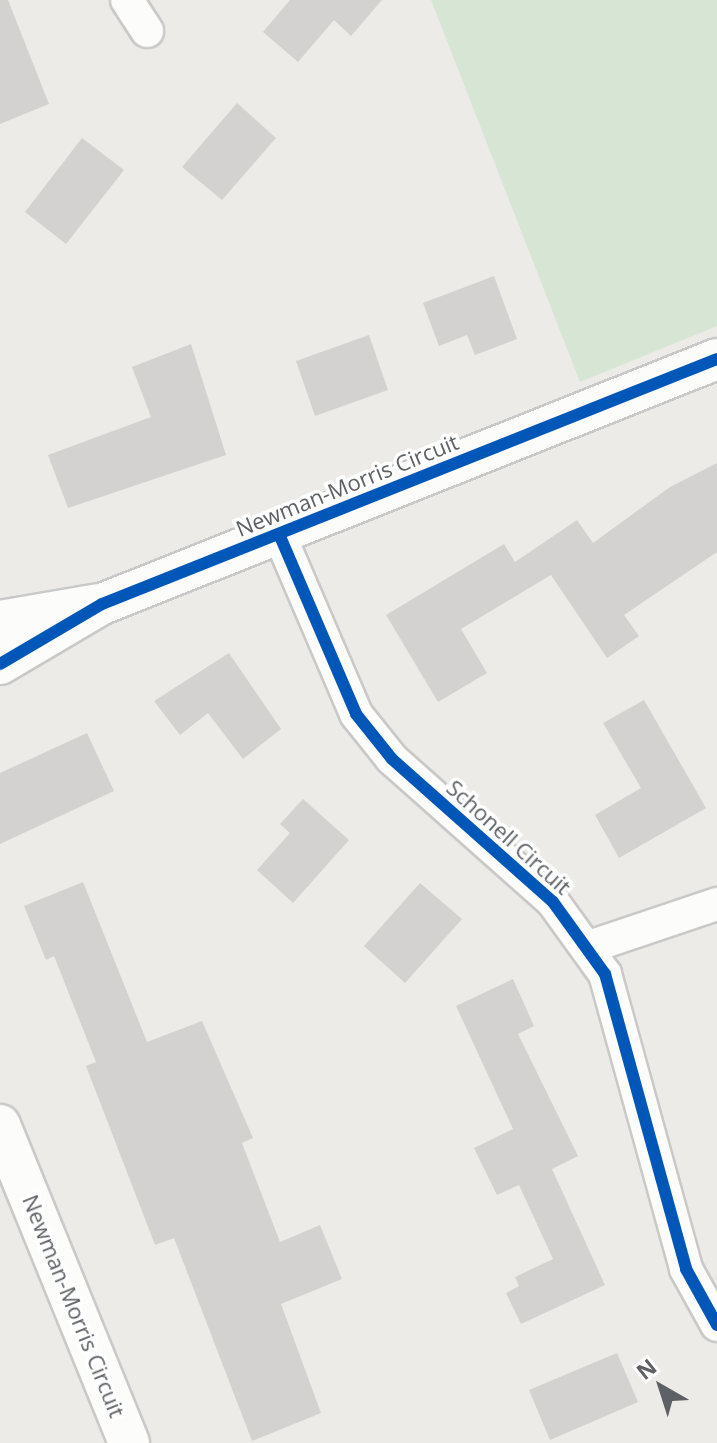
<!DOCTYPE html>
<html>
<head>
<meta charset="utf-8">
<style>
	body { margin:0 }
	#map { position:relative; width:717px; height:1443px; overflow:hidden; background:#ecebe7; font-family:"Open Sans",sans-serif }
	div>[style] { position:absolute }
	.green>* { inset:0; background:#d7e6d4 }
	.building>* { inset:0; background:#d3d2d0 }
	.roads { filter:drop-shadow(2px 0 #c9c9c9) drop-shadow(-2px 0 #c9c9c9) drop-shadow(0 2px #c9c9c9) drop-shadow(0 -2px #c9c9c9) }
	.minor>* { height:32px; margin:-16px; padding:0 16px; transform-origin:16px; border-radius:16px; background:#fcfcfb }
	.tertiary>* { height:40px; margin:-20px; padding:0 20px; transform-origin:20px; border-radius:20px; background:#fcfcfb }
	.cycleway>* { height:12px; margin:-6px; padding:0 6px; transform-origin:6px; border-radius:6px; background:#0057b8 }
	span { translate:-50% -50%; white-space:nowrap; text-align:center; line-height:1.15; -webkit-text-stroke:7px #fff; paint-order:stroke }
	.street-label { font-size:22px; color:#5d6064 }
	.north { position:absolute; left:621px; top:1347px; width:80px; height:80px; -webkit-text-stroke:6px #fff; paint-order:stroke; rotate:321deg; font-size:22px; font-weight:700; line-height:32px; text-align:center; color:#5d6064 }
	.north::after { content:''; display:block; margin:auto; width:28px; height:36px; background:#5d6064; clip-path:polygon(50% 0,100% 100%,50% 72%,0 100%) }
</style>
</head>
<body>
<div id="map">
	<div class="green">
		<i style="clip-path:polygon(431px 0,717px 0,717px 326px,580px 382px)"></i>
	</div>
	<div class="building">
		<i style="clip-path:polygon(0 0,8px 0,49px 104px,0 124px)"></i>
		<i style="clip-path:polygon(290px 0,382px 0,351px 36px,334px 20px,298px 62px,263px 32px)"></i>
		<i style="clip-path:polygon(237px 103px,276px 138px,222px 200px,182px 167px)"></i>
		<i style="clip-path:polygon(82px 138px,124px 170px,66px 244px,25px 212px)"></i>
		<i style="clip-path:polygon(494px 276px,517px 339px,475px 355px,467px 335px,439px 346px,423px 303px)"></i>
		<i style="clip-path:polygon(369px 335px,388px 390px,315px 416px,296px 361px)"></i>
		<i style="clip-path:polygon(191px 344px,226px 455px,68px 508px,48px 455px,151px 417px,132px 367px)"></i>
		<i style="clip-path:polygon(717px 463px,717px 552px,624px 615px,639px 636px,607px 658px,551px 575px,461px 629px,487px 673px,438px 702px,386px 615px,504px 544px,515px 562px,577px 520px,593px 543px,670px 487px)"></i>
		<i style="clip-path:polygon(229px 653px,281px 729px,243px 759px,208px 713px,180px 735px,154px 701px)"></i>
		<i style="clip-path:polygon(644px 700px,706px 808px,619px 858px,595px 815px,641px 788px,603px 723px)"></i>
		<i style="clip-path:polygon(87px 733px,114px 791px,0 844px,0 773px)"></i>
		<i style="clip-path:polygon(303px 799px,349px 840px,293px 903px,257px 870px,290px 833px,280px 824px)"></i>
		<i style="clip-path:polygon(83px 882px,147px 1042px,202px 1021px,253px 1138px,242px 1143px,280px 1242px,320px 1225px,342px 1279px,281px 1304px,321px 1413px,252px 1441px,174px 1238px,155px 1245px,86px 1066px,96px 1062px,54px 956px,46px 960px,24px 906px)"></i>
		<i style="clip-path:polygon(420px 883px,462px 919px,405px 983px,364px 946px)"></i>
		<i style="clip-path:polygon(513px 979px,534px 1026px,518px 1034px,578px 1156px,552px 1169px,605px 1285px,521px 1324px,506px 1293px,519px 1286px,515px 1277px,553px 1259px,519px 1185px,497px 1195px,474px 1148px,513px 1129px,456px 1006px)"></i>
		<i style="clip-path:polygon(617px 1353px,638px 1402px,550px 1440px,529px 1390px)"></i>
	</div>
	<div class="roads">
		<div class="minor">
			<i style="left:127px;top:0;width:37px;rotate:57deg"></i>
			<i style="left:279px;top:534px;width:196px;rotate:66.8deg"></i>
			<i style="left:356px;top:714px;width:58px;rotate:51.3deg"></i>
			<i style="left:392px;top:759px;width:215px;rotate:41.6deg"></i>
			<i style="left:553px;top:902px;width:89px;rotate:54.2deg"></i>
			<i style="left:605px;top:974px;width:306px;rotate:74.6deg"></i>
			<i style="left:686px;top:1269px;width:64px;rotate:61deg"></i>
			<i style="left:589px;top:947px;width:135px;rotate:-18.6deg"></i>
		</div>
		<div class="tertiary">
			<i style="left:0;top:621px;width:99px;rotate:-9.8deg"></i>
			<i style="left:0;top:664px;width:118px;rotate:-30.5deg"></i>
			<i style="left:102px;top:604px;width:662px;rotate:-21.72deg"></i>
			<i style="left:0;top:1125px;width:343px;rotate:67.9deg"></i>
		</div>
	</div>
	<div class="cycleway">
		<i style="left:279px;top:534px;width:196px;rotate:66.8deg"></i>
		<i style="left:356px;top:714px;width:58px;rotate:51.3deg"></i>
		<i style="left:392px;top:759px;width:215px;rotate:41.6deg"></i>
		<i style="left:553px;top:902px;width:89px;rotate:54.2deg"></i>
		<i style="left:605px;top:974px;width:306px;rotate:74.6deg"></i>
		<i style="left:686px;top:1269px;width:64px;rotate:61deg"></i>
		<i style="left:0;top:664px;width:118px;rotate:-30.5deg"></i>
		<i style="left:102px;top:604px;width:662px;rotate:-21.72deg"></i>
	</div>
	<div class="street-label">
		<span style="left:347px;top:485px;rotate:-22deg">Newman-Morris Circuit</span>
		<span style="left:509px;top:837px;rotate:42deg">Schonell Circuit</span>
		<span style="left:74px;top:1306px;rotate:68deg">Newman-Morris Circuit</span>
	</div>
	<div class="north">N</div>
</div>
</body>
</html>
